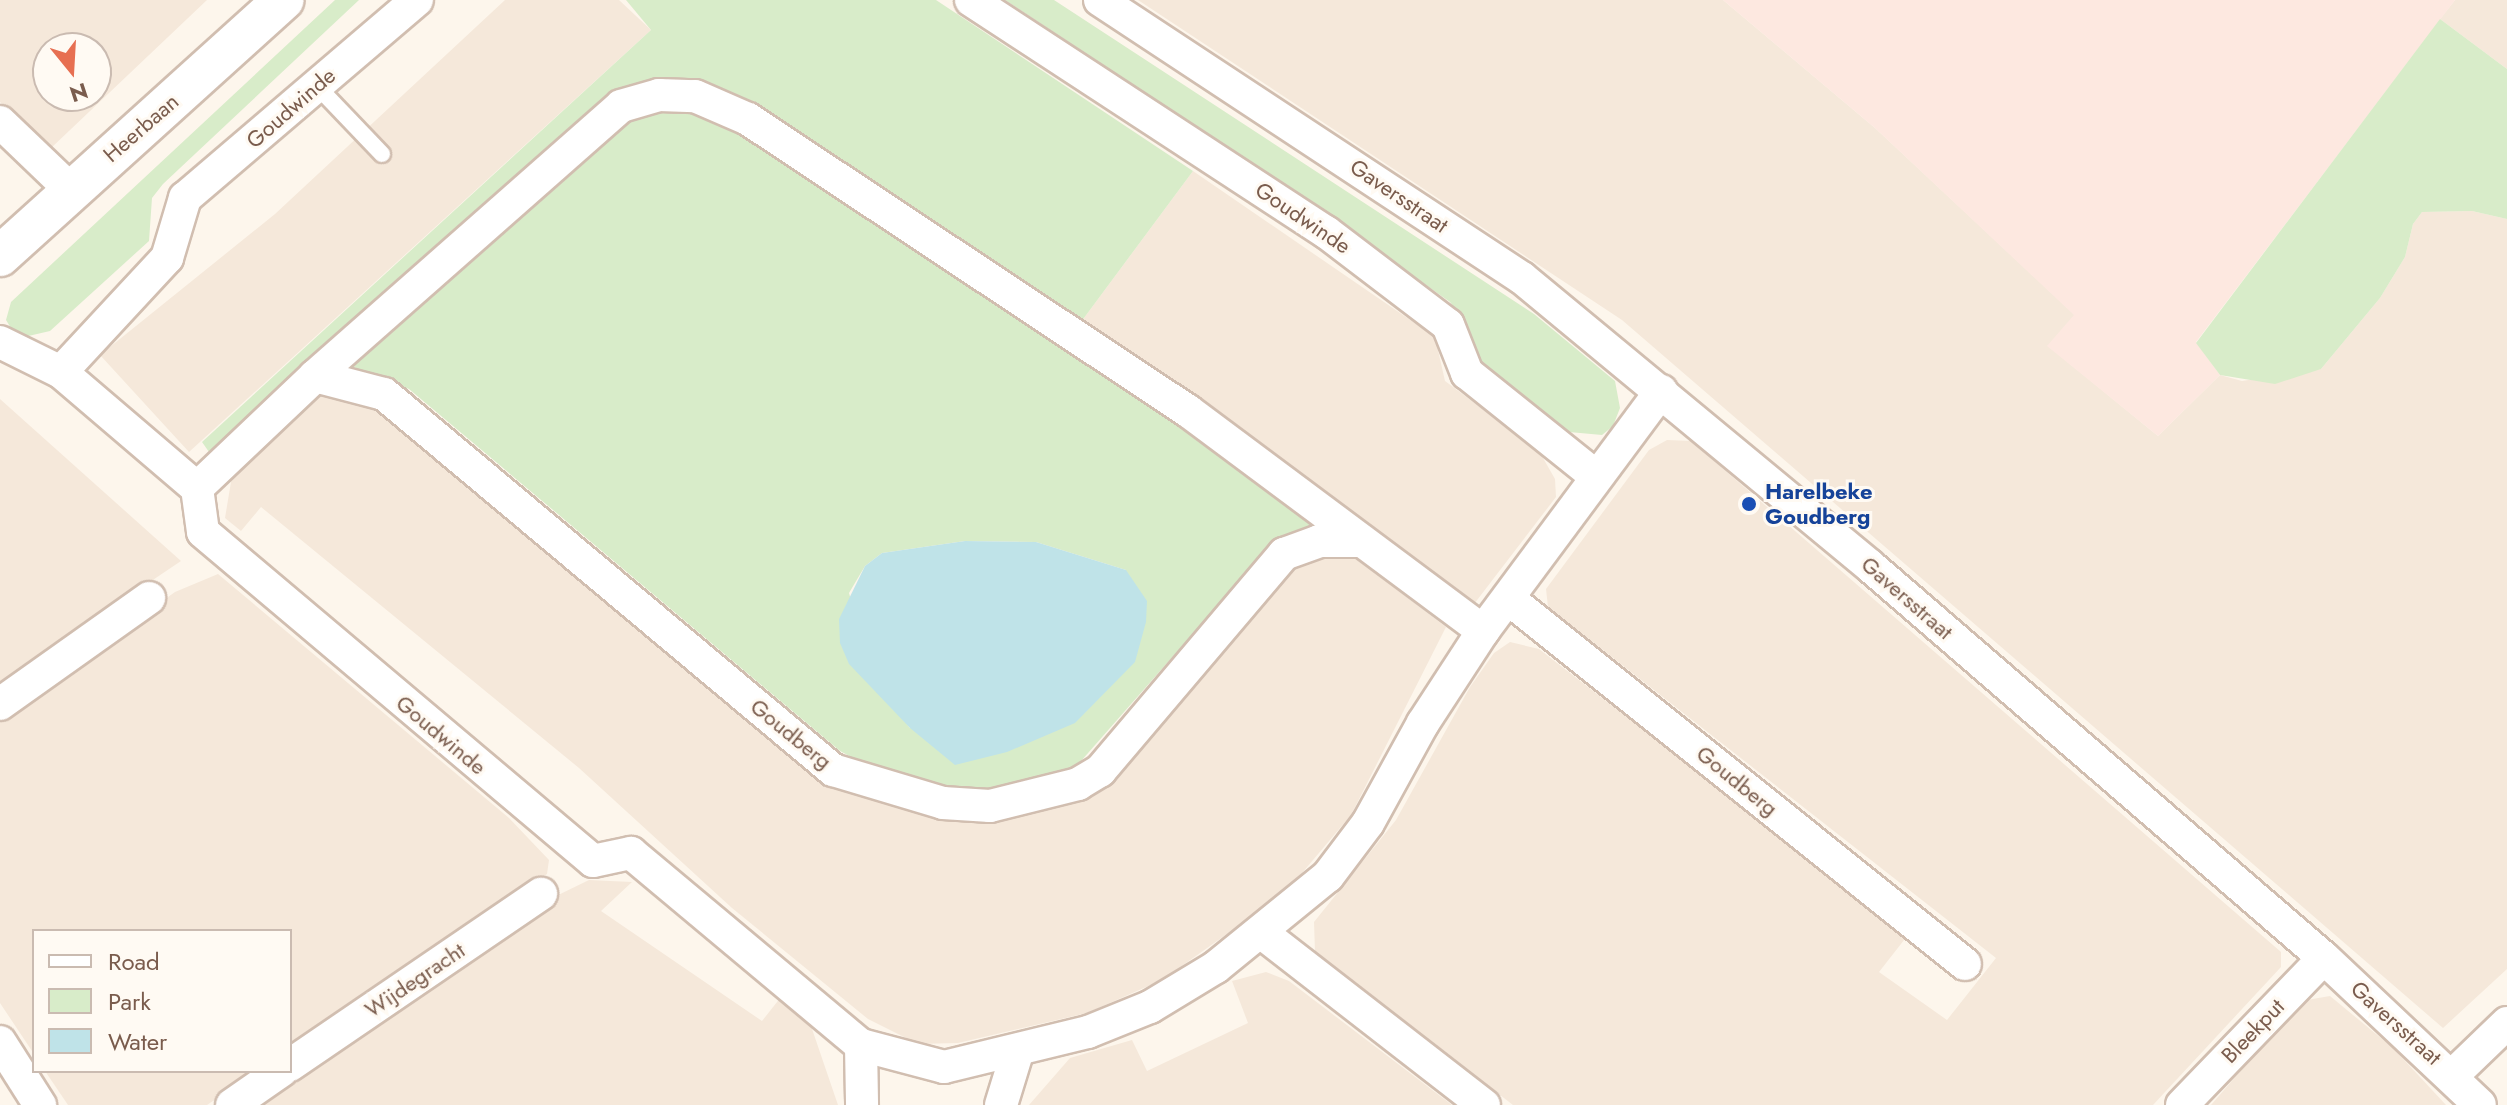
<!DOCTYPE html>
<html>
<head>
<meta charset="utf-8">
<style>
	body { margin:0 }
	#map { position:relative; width:2507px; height:1105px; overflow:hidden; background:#fdf6ec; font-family:Jost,sans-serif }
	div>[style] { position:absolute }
	.residential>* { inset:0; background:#f5e8da }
	.commercial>* { inset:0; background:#fde8e0 }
	.green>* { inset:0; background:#d8ecc9 }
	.water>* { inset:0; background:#bfe3e8 }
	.roads { filter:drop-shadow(2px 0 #d1beb0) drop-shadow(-2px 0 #d1beb0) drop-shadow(0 2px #d1beb0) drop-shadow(0 -2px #d1beb0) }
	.service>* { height:16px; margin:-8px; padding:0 8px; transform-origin:8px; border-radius:8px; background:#fff }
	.minor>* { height:32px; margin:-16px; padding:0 16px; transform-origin:16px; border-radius:16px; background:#fff }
	.tertiary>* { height:40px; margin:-20px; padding:0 20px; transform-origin:20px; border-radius:20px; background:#fff }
	.dots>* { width:22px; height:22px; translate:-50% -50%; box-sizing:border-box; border:4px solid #fffaf3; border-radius:50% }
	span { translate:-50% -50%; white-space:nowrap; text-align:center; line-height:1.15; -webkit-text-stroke:6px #fffaf3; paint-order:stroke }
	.street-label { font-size:22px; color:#7a5c4d }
	.transit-label { font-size:22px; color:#164399; font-weight:700 }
	.left { translate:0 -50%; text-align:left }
	.legend { position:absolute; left:32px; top:929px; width:260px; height:144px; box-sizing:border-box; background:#fffaf3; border:2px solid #cabbb1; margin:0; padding:10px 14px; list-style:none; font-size:24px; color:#7a5c4d }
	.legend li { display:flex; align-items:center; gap:16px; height:40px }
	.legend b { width:40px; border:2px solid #cabbb1 }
	.north { position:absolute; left:32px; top:32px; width:80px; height:80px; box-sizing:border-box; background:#fffaf3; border:2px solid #cabbb1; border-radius:50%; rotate:162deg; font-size:22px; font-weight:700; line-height:32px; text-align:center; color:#7a5c4d }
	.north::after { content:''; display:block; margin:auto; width:28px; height:36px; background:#e76f51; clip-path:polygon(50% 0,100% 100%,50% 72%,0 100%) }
</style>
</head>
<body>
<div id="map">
	<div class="residential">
		<i style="clip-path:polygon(evenodd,0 0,207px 0,50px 149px,0 102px,0 0,48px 48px,96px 48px,96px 96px,48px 96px,48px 48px)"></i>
		<i style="clip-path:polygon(505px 0,619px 0,651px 30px,189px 452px,100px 355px,275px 214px)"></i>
		<i style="clip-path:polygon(1138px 0,1723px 0,1875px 128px,2075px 315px,2048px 346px,2158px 436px,2220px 375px,2242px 381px,2321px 369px,2380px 298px,2405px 257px,2413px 224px,2422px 212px,2472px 211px,2507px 219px,2507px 969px,2443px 1028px,1622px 320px)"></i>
		<i style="clip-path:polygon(2455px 0,2507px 0,2507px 69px,2440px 19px)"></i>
		<i style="clip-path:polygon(1193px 171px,1435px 337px,1445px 381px,1539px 451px,1555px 479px,1556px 497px,1471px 608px,1081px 322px)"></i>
		<i style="clip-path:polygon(316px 394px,361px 395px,826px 780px,1084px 796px,1114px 779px,1295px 564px,1324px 552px,1350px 554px,1446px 627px,1351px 815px,1286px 892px,1162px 980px,1087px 1013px,958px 1043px,918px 1044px,868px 1019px,732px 908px,579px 768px,261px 507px,241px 531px,225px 518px,233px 470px)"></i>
		<i style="clip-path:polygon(0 399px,181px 561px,0 683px)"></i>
		<i style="clip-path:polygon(1667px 440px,1691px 441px,2281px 952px,2281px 967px,2153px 1105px,1513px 1105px,1315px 952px,1314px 922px,1396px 820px,1470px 687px,1494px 653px,1510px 642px,1539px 649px,1908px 935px,1879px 972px,1947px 1020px,1996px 958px,1548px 607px,1546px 589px,1649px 450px)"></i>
		<i style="clip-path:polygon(218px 574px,509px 818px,549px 860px,547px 874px,290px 1049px,290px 931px,34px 931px,34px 1054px,0 1003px,0 717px,175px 592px)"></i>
		<i style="clip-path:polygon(589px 880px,632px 882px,601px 911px,762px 1021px,781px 997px,811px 1026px,838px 1105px,255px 1105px,550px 899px)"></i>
		<i style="clip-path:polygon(1266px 972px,1289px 981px,1452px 1105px,1029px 1105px,1070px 1058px,1132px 1040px,1147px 1071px,1248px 1023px,1232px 981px)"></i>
		<i style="clip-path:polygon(2330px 996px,2393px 1048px,2446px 1105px,2211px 1105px,2301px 1001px)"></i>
		<i style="clip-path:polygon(45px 1071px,257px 1071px,207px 1105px,68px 1105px)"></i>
	</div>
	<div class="commercial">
		<i style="clip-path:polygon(1723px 0,2455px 0,2196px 342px,2220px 375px,2158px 436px,2047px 346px,2074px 315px,1875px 128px)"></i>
	</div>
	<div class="green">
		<i style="clip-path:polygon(335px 0,359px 0,163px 184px,152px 198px,149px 241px,50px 331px,24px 337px,14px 333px,6px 320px,11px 302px)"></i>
		<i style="clip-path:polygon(626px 0,936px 0,1193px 171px,1081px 322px,755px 108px,720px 88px,662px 79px,611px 96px,209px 452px,202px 442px,651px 30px)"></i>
		<i style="clip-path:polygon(1005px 0,1054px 0,1534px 314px,1615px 381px,1620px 408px,1613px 426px,1602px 435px,1569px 432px,1476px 360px,1466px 323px,1450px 302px,1283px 184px)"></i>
		<i style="clip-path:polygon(2440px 19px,2507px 69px,2507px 219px,2472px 211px,2422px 212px,2413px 224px,2405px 257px,2380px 298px,2321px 369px,2275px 384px,2220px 375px,2196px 343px)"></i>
		<i style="clip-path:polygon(evenodd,687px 107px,736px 127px,1123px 383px,1320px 528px,1283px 539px,1254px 564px,1074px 769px,968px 795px,872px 768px,840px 751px,409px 389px,351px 366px,615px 131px,643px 113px,687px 107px,965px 541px,1036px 542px,1126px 570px,910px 728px,876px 687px,849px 593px,865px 566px,882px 553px,965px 541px)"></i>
	</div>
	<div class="water">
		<i style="clip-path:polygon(965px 541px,1036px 542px,1126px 570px,1147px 601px,1146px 622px,1135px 662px,1075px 723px,1007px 752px,955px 765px,910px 728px,849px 664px,840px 643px,839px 619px,865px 566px,882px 553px)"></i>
	</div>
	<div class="roads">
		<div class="service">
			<i style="left:317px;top:86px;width:94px;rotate:46.3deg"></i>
		</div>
		<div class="minor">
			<i style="left:971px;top:0;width:424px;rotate:33.2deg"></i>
			<i style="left:1326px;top:232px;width:153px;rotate:37.3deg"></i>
			<i style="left:1448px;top:325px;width:52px;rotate:68.4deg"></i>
			<i style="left:1467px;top:373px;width:166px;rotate:38.7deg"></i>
			<i style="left:1100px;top:0;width:505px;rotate:33.38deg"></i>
			<i style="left:1522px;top:278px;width:452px;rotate:39.6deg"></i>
			<i style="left:1870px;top:566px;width:600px;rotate:40.81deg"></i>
			<i style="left:2324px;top:958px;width:214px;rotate:43.3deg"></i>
			<i style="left:0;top:122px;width:98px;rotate:43.8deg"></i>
			<i style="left:0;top:342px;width:68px;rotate:26.2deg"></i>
			<i style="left:61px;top:372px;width:179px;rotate:40.5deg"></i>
			<i style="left:197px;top:488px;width:44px;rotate:82.2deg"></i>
			<i style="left:203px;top:532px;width:510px;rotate:40.15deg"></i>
			<i style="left:593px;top:861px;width:39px;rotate:-12deg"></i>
			<i style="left:631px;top:853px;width:300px;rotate:39.9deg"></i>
			<i style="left:861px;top:1045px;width:86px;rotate:14.8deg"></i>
			<i style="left:944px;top:1067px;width:148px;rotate:-13.7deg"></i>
			<i style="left:1088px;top:1032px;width:67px;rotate:-22deg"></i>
			<i style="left:1150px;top:1007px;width:77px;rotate:-31.2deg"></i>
			<i style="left:1216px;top:967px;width:144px;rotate:-39.1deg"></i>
			<i style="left:1328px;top:876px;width:66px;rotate:-53deg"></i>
			<i style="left:1368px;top:823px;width:114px;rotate:-61.2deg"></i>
			<i style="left:1423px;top:723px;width:110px;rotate:-56.9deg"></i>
			<i style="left:1483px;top:631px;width:299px;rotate:-53.4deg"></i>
			<i style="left:61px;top:372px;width:156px;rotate:-47.1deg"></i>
			<i style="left:167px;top:258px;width:63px;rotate:-73.3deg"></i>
			<i style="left:185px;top:198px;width:305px;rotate:-40.5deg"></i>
			<i style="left:315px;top:376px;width:71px;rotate:14.6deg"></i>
			<i style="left:384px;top:394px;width:586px;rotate:39.94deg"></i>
			<i style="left:833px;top:770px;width:115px;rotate:16.7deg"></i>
			<i style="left:943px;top:803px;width:47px;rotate:3.7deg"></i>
			<i style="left:990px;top:806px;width:91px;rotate:-14deg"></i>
			<i style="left:1078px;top:784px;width:26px;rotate:-31deg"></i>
			<i style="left:1100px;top:771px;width:285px;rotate:-49.7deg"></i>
			<i style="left:1284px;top:554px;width:37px;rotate:-20deg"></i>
			<i style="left:1319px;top:541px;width:42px"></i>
			<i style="left:197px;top:488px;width:163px;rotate:-43.5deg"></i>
			<i style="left:315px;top:376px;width:408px;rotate:-41.4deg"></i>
			<i style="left:621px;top:106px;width:40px;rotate:-16deg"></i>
			<i style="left:659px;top:95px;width:36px;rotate:2deg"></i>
			<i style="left:695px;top:96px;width:58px;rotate:23.5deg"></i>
			<i style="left:748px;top:119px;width:528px;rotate:33.57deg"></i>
			<i style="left:1188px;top:411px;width:368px;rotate:36.7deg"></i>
			<i style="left:1509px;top:599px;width:584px;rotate:38.68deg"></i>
			<i style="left:0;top:704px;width:183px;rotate:-35.4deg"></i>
			<i style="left:1262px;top:933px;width:281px;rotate:37.8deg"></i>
			<i style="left:0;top:1042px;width:75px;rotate:57.6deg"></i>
			<i style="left:861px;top:1045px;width:60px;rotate:89deg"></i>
			<i style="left:290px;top:1065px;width:304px;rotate:-34.3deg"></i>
			<i style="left:2453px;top:1075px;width:75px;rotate:-43.9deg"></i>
			<i style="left:232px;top:1105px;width:60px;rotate:-34.8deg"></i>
			<i style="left:1001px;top:1105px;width:54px;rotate:-72.9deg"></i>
			<i style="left:2182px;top:1105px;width:204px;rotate:-46deg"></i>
		</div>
		<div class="tertiary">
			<i style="left:0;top:256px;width:382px;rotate:-42.1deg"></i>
		</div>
	</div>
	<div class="dots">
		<i style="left:1749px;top:504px;background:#1a4fb4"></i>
	</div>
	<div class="street-label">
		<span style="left:291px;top:108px;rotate:-41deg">Goudwinde</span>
		<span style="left:141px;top:128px;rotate:-41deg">Heerbaan</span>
		<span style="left:1399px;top:196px;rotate:34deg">Gaversstraat</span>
		<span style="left:1303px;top:218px;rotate:34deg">Goudwinde</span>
		<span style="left:1907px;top:598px;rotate:41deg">Gaversstraat</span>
		<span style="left:791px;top:734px;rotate:39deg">Goudberg</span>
		<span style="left:441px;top:735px;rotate:40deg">Goudwinde</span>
		<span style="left:1737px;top:781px;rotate:39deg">Goudberg</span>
		<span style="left:415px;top:980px;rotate:-34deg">Wijdegracht</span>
		<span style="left:2396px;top:1023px;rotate:42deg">Gaversstraat</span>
		<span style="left:2253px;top:1031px;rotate:-46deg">Bleekput</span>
	</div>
	<div class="transit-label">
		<span class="left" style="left:1765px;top:504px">Harelbeke<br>Goudberg</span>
	</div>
	<ul class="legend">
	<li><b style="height:10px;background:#fff"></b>Road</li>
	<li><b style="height:22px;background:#d8ecc9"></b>Park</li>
	<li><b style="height:22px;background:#bfe3e8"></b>Water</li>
	</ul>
	<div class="north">N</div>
</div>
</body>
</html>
